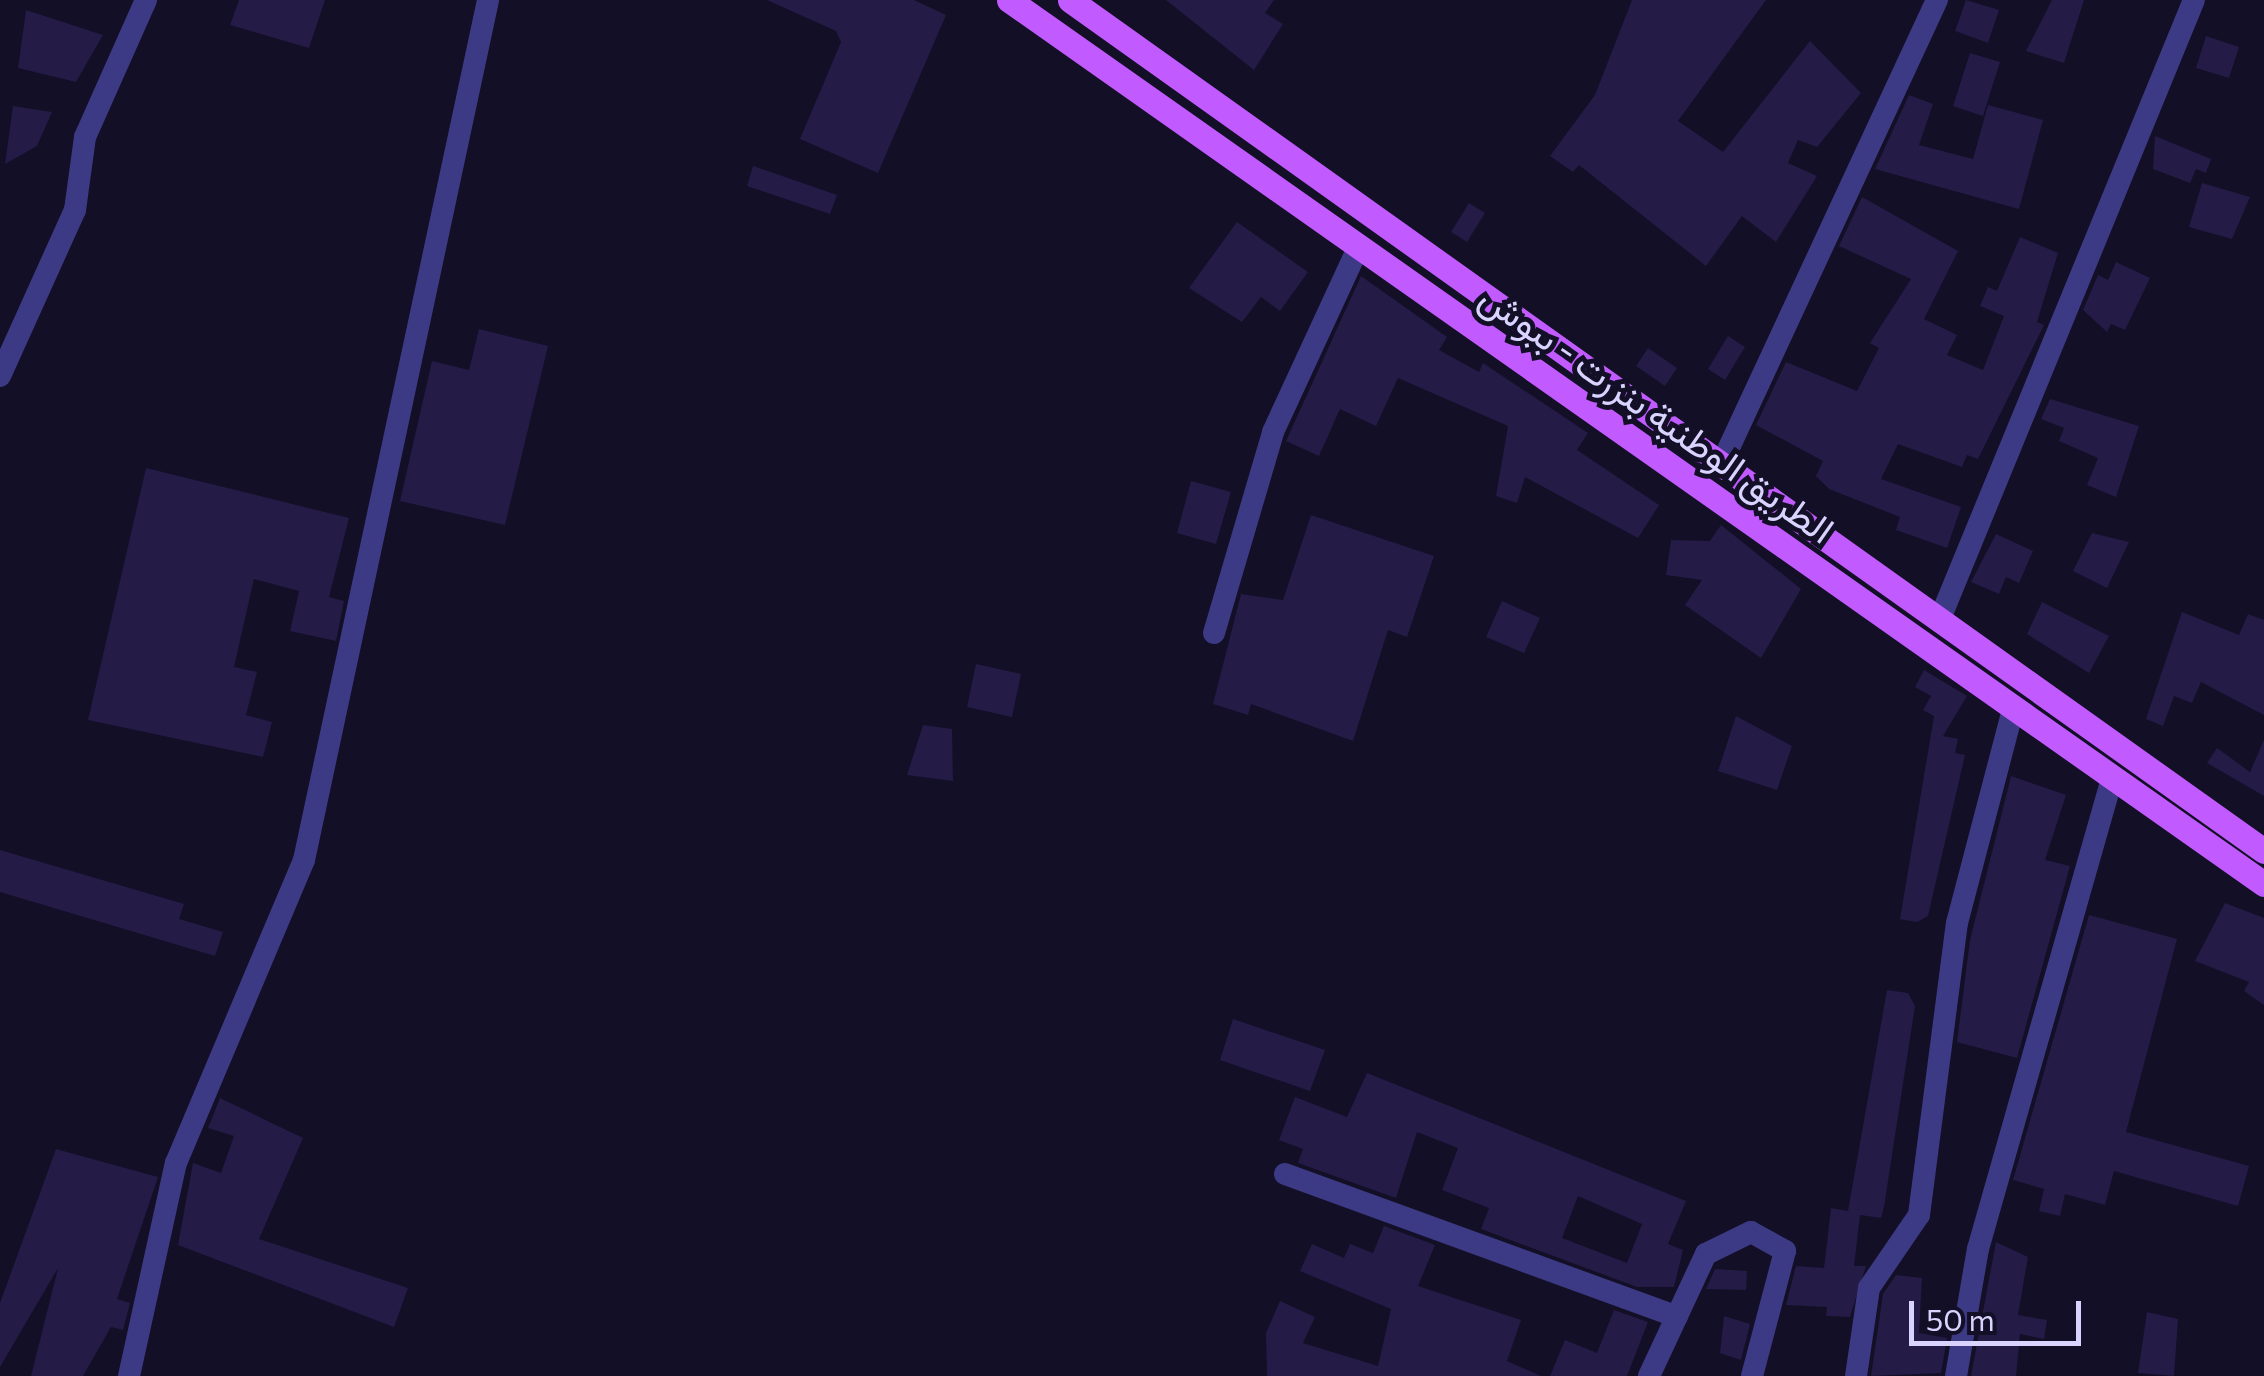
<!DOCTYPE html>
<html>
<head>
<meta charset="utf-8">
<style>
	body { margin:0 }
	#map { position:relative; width:2264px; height:1376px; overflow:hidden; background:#130f26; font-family:Commissioner,Vazirmatn,sans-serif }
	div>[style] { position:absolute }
	.building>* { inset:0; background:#241b47 }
	.street>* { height:22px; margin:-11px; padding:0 11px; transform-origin:11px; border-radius:11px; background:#3d3a85 }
	.primary>* { height:25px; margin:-12.5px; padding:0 12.5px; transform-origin:12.5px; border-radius:12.5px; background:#c25bff }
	span { translate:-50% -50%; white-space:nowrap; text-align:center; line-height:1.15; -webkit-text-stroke:10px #130f26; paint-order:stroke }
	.street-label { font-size:38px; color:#d9d4ff }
	.scale { position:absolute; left:1909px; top:1301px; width:172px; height:45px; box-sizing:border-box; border:5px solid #d9d4ff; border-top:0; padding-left:12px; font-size:30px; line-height:35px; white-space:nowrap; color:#d9d4ff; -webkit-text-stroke:8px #130f26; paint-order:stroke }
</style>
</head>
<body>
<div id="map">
	<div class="building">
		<i style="clip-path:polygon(239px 0,325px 0,309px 48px,230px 25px)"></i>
		<i style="clip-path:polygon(767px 0,914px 0,946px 15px,878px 173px,800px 139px,841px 42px,836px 31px)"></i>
		<i style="clip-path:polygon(1166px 0,1274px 0,1265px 13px,1283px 24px,1254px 70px)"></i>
		<i style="clip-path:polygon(1632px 0,1766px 0,1678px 121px,1723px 152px,1810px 41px,1861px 93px,1817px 147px,1798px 140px,1788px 163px,1817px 176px,1776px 242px,1742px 216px,1706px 266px,1579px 165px,1573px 172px,1550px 156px,1595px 95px)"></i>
		<i style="clip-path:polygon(1966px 0,1999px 10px,1988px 43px,1955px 31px)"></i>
		<i style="clip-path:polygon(2052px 0,2084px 0,2064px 63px,2026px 51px)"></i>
		<i style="clip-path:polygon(26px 10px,103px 35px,76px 82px,18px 68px)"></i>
		<i style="clip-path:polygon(2206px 36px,2239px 47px,2229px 78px,2196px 68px)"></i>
		<i style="clip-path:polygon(1970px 53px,2000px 62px,1983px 116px,1953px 106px)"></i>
		<i style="clip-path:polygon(1909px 95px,1933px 104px,1919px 145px,1973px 159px,1988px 105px,2043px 120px,2019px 209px,1875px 169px)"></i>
		<i style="clip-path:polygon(13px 106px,52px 112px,37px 146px,5px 164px)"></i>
		<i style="clip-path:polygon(2155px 136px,2211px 159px,2206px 173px,2196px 169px,2190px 183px,2153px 169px)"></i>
		<i style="clip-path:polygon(753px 166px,837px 195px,830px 214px,747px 186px)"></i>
		<i style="clip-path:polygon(2202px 183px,2250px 197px,2232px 239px,2189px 227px)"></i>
		<i style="clip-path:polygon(1862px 197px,1958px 251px,1924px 319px,1957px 335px,1947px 355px,1983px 370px,2004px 316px,1980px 306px,1988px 287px,1997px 291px,2020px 237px,2058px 253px,2037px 322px,2044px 325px,1978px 459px,1967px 455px,1962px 467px,1898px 444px,1881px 479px,1961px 507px,1947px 548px,1896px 530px,1900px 517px,1829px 489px,1816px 476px,1823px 461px,1756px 425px,1786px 362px,1857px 391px,1879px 348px,1870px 343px,1911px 279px,1839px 246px)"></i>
		<i style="clip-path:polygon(1469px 203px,1485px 213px,1467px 242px,1451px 232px)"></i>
		<i style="clip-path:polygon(1237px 222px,1308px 272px,1280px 311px,1261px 297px,1242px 322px,1189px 288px)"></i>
		<i style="clip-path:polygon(2116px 262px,2150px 278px,2125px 330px,2111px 324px,2107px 332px,2083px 310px,2098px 275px,2108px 280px)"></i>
		<i style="clip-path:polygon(1361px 276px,1447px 337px,1439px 350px,1479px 372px,1483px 363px,1588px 433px,1577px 450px,1659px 505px,1638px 538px,1525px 477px,1517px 503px,1496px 496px,1508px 426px,1398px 378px,1376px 426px,1340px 409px,1319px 456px,1286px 441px)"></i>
		<i style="clip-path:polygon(479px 329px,548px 346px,505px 525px,400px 501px,432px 361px,469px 370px)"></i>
		<i style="clip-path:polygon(1728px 336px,1745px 347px,1725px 380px,1708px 369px)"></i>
		<i style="clip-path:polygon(1648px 348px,1677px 368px,1665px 386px,1636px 366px)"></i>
		<i style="clip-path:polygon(2050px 399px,2139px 426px,2116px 497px,2087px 485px,2098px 458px,2059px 441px,2064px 428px,2041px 419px)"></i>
		<i style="clip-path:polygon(146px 468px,349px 518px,329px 597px,344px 601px,336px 641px,290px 631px,299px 591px,254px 579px,234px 667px,257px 672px,246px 715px,272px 722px,263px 757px,88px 720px)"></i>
		<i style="clip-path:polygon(1191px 481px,1231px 492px,1216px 544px,1177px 533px)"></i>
		<i style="clip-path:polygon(1311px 515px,1434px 556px,1407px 637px,1388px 630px,1353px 741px,1251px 704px,1248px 715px,1213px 704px,1241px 594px,1283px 600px)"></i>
		<i style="clip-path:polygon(1721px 525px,1801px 589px,1761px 658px,1685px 605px,1702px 580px,1666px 575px,1671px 540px,1710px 541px)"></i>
		<i style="clip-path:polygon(2092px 533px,2129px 542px,2107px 588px,2073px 571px)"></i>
		<i style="clip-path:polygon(1996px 534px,2033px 551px,2019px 583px,2006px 577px,1999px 594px,1971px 582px)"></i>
		<i style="clip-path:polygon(1502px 601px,1540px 618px,1524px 653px,1486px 637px)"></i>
		<i style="clip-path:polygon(2042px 602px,2109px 636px,2089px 673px,2027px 634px)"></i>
		<i style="clip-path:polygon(2182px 612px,2239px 635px,2248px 614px,2264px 620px,2264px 715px,2201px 682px,2192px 703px,2174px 696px,2163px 726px,2146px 719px)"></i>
		<i style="clip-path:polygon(976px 664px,1021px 674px,1012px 717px,967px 707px)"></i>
		<i style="clip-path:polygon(1924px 670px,1967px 696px,1943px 736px,1958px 739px,1955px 753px,1965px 755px,1928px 916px,1917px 922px,1900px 919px,1934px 716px,1923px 710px,1931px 696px,1915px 687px)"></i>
		<i style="clip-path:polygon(1736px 716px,1792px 746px,1777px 790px,1718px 771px)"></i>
		<i style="clip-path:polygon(923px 725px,952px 729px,953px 781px,907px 775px)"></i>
		<i style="clip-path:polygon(2264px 740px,2264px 796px,2207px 763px,2217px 748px,2250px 772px)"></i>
		<i style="clip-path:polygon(2011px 776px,2066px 795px,2045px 860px,2070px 866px,2017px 1058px,1957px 1042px,1970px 940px)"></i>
		<i style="clip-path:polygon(0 850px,184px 904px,179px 919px,223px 932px,215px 956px,0 892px)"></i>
		<i style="clip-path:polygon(2225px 903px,2264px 918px,2264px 1005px,2244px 991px,2249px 982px,2195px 961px)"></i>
		<i style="clip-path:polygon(2089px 915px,2177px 939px,2126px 1132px,2249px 1166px,2238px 1206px,2114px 1171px,2105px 1205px,2065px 1194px,2060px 1216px,2039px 1211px,2044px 1189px,2013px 1180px)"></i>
		<i style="clip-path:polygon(1887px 990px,1908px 993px,1915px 1006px,1884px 1207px,1881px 1218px,1860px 1215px,1854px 1266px,1866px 1266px,1850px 1317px,1826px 1316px,1827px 1307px,1786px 1305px,1796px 1266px,1824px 1268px,1831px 1208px,1848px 1211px)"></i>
		<i style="clip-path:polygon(1233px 1019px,1325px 1050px,1310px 1091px,1220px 1060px)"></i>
		<i style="clip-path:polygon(evenodd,1367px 1073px,1686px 1201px,1668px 1244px,1683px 1250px,1674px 1287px,1637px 1287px,1481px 1229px,1489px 1208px,1442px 1190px,1458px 1148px,1417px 1132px,1396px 1198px,1298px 1163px,1303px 1149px,1279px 1140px,1295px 1097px,1347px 1117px,1367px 1073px,1578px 1196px,1642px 1224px,1627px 1263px,1562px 1238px,1578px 1196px)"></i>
		<i style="clip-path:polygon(220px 1098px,303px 1138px,259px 1239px,408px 1288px,394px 1327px,178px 1245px,193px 1163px,221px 1173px,234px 1136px,208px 1128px)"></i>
		<i style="clip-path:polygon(56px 1149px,158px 1177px,117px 1299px,130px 1303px,123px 1330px,111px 1327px,83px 1376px,31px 1376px,58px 1268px,0 1367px,0 1303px)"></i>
		<i style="clip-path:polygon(1384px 1226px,1435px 1245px,1418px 1286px,1521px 1320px,1507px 1361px,1541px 1376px,1267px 1376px,1266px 1333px,1280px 1301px,1315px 1317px,1303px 1343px,1378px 1366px,1391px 1309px,1300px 1271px,1312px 1244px,1344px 1258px,1350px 1244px,1373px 1253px)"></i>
		<i style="clip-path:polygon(1996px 1242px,2028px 1257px,2018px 1315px,2047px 1320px,2044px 1339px,2020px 1334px,2016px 1376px,1971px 1376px)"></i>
		<i style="clip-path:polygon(1715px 1269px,1747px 1271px,1746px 1290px,1706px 1289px)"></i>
		<i style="clip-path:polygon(1896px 1275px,1922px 1278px,1919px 1333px,1947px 1338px,1941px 1373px,1871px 1376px,1883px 1294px)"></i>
		<i style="clip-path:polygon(1614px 1310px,1648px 1322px,1627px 1376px,1550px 1376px,1565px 1340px,1597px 1353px)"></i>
		<i style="clip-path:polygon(2147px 1312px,2178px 1319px,2174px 1376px,2138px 1373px)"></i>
		<i style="clip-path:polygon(1724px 1316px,1750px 1324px,1741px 1360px,1720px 1353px)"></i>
	</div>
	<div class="street">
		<i style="left:0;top:376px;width:182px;rotate:-65.7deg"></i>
		<i style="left:75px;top:210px;width:74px;rotate:-82.2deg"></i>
		<i style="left:85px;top:137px;width:150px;rotate:-66deg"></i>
		<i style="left:1720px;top:467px;width:515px;rotate:-65.08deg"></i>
		<i style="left:1939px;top:621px;width:671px;rotate:-67.68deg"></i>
		<i style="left:1214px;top:633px;width:209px;rotate:-73.6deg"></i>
		<i style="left:1273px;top:432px;width:203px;rotate:-65.2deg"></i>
		<i style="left:1285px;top:1174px;width:417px;rotate:20deg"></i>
		<i style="left:129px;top:1376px;width:218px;rotate:-77.6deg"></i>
		<i style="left:176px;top:1163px;width:329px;rotate:-67.1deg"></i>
		<i style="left:304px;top:860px;width:879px;rotate:-77.92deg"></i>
		<i style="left:1649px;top:1376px;width:135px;rotate:-65deg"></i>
		<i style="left:1706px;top:1254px;width:50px;rotate:-26.1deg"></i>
		<i style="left:1751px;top:1232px;width:39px;rotate:29deg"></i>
		<i style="left:1785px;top:1251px;width:129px;rotate:104.8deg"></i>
		<i style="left:1856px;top:1376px;width:89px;rotate:-81.6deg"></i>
		<i style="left:1869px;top:1288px;width:88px;rotate:-55.6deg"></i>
		<i style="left:1919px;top:1215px;width:294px;rotate:-82.6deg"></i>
		<i style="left:1957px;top:923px;width:221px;rotate:-75.3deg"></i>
		<i style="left:1956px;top:1376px;width:129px;rotate:-80.2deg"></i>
		<i style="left:1978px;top:1249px;width:490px;rotate:-74.1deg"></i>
	</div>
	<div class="primary">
		<i style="left:1009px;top:0;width:1535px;rotate:35.16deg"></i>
		<i style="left:1070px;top:0;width:1466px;rotate:35.48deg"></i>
	</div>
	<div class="street-label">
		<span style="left:1658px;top:412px;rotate:35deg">الطريق الوطنية بنزرت - ببوش</span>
	</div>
	<div class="scale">50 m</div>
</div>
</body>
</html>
